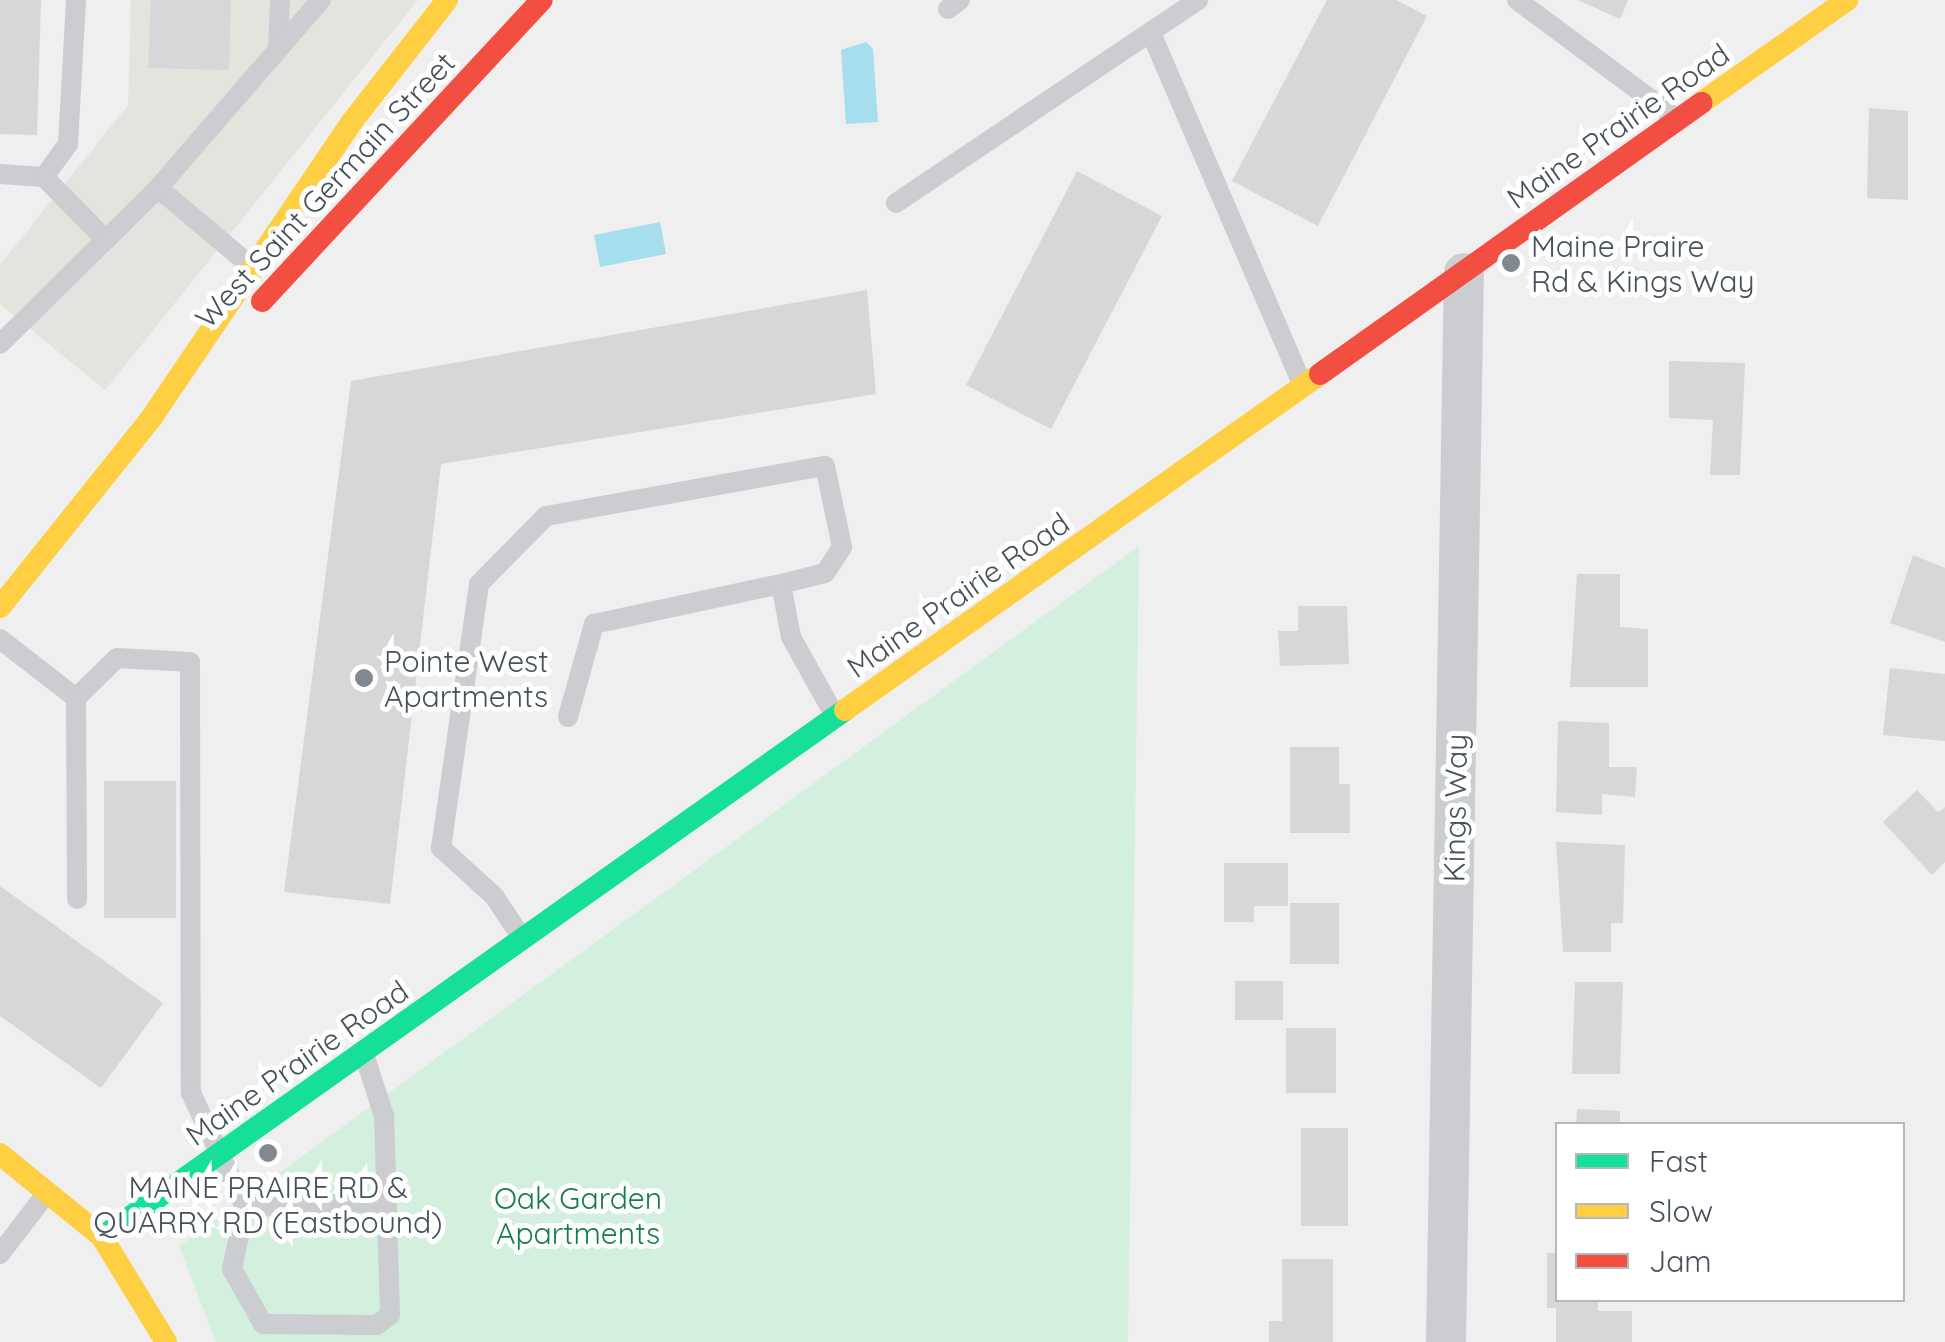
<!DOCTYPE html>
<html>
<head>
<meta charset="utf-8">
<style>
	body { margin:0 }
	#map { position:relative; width:1945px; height:1342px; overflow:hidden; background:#f0efef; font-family:Quicksand,sans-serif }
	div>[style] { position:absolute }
	.commercial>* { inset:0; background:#e5e3dd }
	.green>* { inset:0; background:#d3efde }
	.water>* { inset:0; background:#a7deed }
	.building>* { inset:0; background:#d7d7d9 }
	.lane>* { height:20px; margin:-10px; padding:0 10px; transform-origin:10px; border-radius:10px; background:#cbcdd0 }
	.street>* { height:40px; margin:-20px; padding:0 20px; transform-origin:20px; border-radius:20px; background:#cbcdd0 }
	.fast>* { height:22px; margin:-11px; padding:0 11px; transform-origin:11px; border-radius:11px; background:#16e098 }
	.slow>* { height:22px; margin:-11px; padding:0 11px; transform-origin:11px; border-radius:11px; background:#ffcf43 }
	.jam>* { height:22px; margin:-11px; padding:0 11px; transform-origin:11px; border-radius:11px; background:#f24e42 }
	.dots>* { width:28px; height:28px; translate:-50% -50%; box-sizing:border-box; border:5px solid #fff; border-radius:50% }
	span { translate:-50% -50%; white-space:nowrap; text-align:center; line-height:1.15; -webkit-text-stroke:10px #fff; paint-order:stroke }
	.street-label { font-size:30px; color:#46515b }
	.poi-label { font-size:30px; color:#46515b }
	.left { translate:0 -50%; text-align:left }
	.park-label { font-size:30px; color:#167d4b }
	.legend { position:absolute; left:1555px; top:1122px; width:350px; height:180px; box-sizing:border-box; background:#fff; border:2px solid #b5b9bd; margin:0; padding:12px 18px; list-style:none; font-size:30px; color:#46515b }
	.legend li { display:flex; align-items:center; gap:20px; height:50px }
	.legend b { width:50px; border:2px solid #b5b9bd }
</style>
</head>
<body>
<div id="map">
	<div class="commercial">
		<i style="clip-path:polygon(131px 0,418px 0,105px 390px,0 304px,0 265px,128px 105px)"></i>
	</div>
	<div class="green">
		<i style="clip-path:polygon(1139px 546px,1128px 1342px,216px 1342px,179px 1246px)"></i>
	</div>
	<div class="water">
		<i style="clip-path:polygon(866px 42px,873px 49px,878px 122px,846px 124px,841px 50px)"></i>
		<i style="clip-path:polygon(660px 222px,666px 254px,600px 267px,594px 235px)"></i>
	</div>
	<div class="building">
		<i style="clip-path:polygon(0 0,41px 0,37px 135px,0 134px)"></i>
		<i style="clip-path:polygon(151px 0,231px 0,229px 70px,148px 68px)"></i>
		<i style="clip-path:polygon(1327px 0,1396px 0,1427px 16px,1318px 226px,1232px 181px)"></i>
		<i style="clip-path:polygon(1578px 0,1628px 0,1620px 19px)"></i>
		<i style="clip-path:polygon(1869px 108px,1908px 111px,1908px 200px,1867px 198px)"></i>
		<i style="clip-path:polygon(1077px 171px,1162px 216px,1051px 429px,966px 385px)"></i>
		<i style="clip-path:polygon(867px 290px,876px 394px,441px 464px,390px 904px,284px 892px,351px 381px)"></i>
		<i style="clip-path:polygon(1669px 361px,1745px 363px,1740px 475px,1710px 475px,1713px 420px,1669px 418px)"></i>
		<i style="clip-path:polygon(1913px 555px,1945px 568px,1945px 642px,1890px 623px)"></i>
		<i style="clip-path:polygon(1577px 574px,1620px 574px,1620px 627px,1648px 629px,1648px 687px,1570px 687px)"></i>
		<i style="clip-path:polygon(1298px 606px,1347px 606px,1349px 664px,1280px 666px,1278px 631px,1298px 631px)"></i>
		<i style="clip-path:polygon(1890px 668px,1945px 674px,1945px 741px,1883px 735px)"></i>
		<i style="clip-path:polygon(1558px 721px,1609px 723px,1609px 767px,1637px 767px,1635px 797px,1602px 794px,1602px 815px,1556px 812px)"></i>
		<i style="clip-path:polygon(1290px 747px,1339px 747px,1339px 784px,1350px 784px,1350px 833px,1290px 833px)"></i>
		<i style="clip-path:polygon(104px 781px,176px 781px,176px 918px,104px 918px)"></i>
		<i style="clip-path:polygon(1917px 790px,1938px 812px,1945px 807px,1945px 862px,1932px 875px,1883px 822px)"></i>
		<i style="clip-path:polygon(1556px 842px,1625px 845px,1623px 923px,1611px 923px,1611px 952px,1563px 952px)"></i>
		<i style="clip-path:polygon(1224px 863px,1288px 863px,1288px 906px,1254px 906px,1254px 922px,1224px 922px)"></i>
		<i style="clip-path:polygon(0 886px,163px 1003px,101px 1088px,0 1016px)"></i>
		<i style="clip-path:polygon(1290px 903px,1339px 903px,1339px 964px,1290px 964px)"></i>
		<i style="clip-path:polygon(1235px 981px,1283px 981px,1283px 1020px,1235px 1020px)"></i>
		<i style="clip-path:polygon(1575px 982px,1623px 982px,1620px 1074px,1572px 1074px)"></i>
		<i style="clip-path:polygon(1286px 1028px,1336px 1028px,1336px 1093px,1286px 1093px)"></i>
		<i style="clip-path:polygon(1577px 1109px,1620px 1111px,1620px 1124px,1576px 1124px)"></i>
		<i style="clip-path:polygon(1301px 1128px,1348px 1128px,1348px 1226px,1301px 1226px)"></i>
		<i style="clip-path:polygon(1547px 1253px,1558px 1253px,1558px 1300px,1598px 1300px,1598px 1311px,1632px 1311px,1632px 1342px,1556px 1342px,1556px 1308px,1547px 1308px)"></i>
		<i style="clip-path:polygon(1282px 1259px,1333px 1259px,1333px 1342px,1269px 1342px,1269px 1321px,1282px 1321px)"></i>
	</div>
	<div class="lane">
		<i style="left:1517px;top:0;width:199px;rotate:36.6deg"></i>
		<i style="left:948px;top:9px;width:15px;rotate:-37deg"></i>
		<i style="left:1151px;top:33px;width:382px;rotate:66.7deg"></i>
		<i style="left:278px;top:50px;width:50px;rotate:-87.7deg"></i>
		<i style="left:0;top:174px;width:44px;rotate:3.9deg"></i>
		<i style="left:44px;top:177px;width:41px;rotate:-54deg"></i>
		<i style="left:68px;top:144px;width:144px;rotate:-86.8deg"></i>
		<i style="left:44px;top:177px;width:88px;rotate:45.5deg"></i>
		<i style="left:158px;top:188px;width:123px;rotate:40deg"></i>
		<i style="left:896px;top:203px;width:364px;rotate:-33.9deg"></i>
		<i style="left:0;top:344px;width:222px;rotate:-44.6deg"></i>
		<i style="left:158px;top:188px;width:249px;rotate:-49.1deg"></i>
		<i style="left:0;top:639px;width:96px;rotate:37.8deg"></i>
		<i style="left:76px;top:698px;width:57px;rotate:-44.3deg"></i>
		<i style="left:117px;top:658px;width:73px;rotate:3.1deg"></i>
		<i style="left:190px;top:662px;width:431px;rotate:89.9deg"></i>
		<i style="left:191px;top:1093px;width:126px;rotate:64.7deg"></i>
		<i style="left:245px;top:1207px;width:63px;rotate:101.8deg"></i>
		<i style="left:232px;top:1269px;width:63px;rotate:60.6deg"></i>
		<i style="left:263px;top:1324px;width:114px;rotate:0.5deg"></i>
		<i style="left:377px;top:1325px;width:16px;rotate:-38deg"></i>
		<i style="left:390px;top:1315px;width:199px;rotate:-91.7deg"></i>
		<i style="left:384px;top:1116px;width:65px;rotate:-107.9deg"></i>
		<i style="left:76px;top:698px;width:201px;rotate:89.7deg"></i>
		<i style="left:568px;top:717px;width:97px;rotate:-74.4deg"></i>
		<i style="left:594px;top:624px;width:191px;rotate:-12.1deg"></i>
		<i style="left:522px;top:938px;width:50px;rotate:-123.7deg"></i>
		<i style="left:494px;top:896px;width:72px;rotate:-137.8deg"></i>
		<i style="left:441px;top:848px;width:267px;rotate:-81.8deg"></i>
		<i style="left:479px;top:584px;width:95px;rotate:-45.4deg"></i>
		<i style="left:546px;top:516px;width:283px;rotate:-10.2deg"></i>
		<i style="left:825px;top:466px;width:83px;rotate:78.1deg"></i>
		<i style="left:842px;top:547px;width:31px;rotate:123deg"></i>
		<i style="left:825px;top:573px;width:45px;rotate:166deg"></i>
		<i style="left:781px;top:584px;width:54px;rotate:79.3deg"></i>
		<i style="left:791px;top:637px;width:90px;rotate:60.9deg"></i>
		<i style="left:245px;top:1207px;width:142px;rotate:-2deg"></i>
		<i style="left:0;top:1254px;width:76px;rotate:-52.5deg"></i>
	</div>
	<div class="street">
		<i style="left:1446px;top:1342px;width:1069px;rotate:-89.04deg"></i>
	</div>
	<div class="fast">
		<i style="left:102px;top:1237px;width:911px;rotate:-35.35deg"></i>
	</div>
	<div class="slow">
		<i style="left:1701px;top:103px;width:179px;rotate:-35.2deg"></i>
		<i style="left:0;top:607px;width:240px;rotate:-51.3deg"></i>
		<i style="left:150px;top:420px;width:359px;rotate:-55.9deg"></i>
		<i style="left:351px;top:123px;width:156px;rotate:-52deg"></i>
		<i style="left:845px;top:710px;width:582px;rotate:-35.27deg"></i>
		<i style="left:0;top:1154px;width:132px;rotate:39.1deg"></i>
		<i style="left:102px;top:1237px;width:123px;rotate:58.6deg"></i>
	</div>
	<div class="jam">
		<i style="left:262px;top:301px;width:411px;rotate:-47.1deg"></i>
		<i style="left:1320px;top:374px;width:468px;rotate:-35.4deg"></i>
	</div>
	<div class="dots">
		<i style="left:1511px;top:263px;background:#82888f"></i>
		<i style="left:364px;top:678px;background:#82888f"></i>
		<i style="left:268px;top:1153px;background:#82888f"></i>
	</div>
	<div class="street-label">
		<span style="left:1618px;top:126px;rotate:-35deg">Maine Prairie Road</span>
		<span style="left:325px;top:190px;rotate:-47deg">West Saint Germain Street</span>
		<span style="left:958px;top:595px;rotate:-35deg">Maine Prairie Road</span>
		<span style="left:1455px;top:808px;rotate:-89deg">Kings Way</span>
		<span style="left:297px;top:1063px;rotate:-35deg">Maine Prairie Road</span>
	</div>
	<div class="poi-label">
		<span class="left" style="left:1531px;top:263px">Maine Praire<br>Rd &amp; Kings Way</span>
		<span class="left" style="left:384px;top:678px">Pointe West<br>Apartments</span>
		<span style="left:268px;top:1204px">MAINE PRAIRE RD &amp;<br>QUARRY RD (Eastbound)</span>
	</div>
	<div class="park-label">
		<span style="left:578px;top:1215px">Oak Garden<br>Apartments</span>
	</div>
	<ul class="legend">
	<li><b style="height:12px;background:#16e098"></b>Fast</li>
	<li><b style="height:12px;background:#ffcf43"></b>Slow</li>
	<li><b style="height:12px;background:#f24e42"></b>Jam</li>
	</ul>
</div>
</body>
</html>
